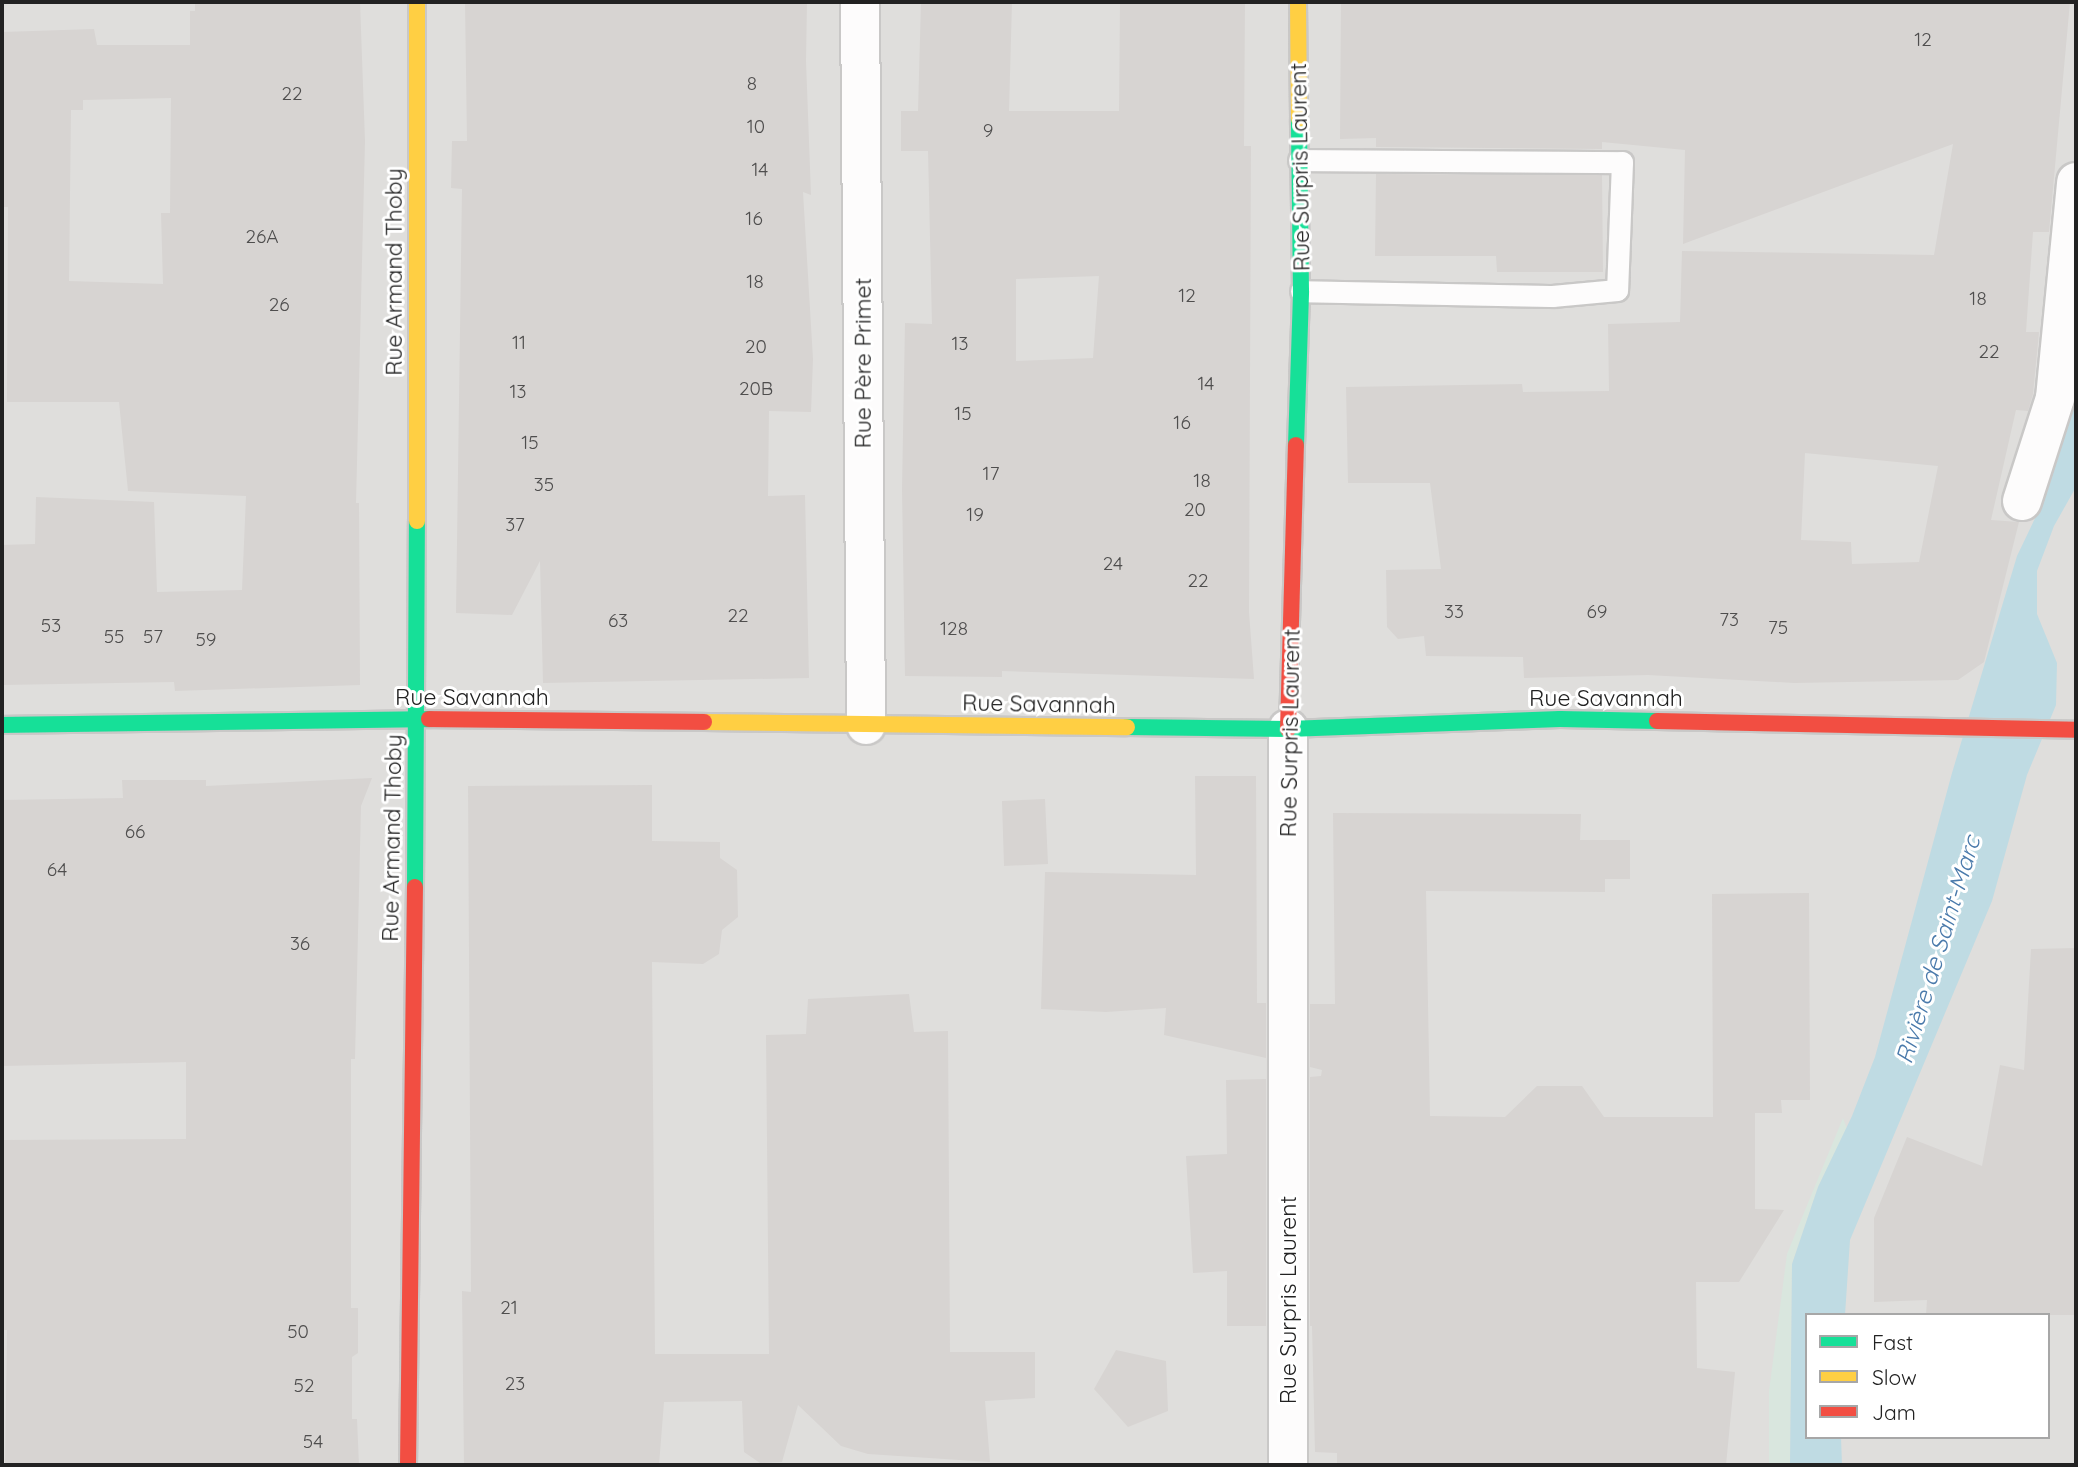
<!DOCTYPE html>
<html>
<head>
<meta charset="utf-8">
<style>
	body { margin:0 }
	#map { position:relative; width:2078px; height:1467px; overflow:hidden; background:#f0eeeb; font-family:Quicksand,sans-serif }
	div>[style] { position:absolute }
	.residential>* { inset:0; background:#dfdedc }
	.wetland>* { inset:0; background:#d9e6de }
	.water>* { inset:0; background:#bfdbe3 }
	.building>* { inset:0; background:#d7d4d2 }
	.roads { filter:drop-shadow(2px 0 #c9c8c7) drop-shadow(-2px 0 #c9c8c7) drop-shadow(0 2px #c9c8c7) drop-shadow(0 -2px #c9c8c7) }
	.lane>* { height:21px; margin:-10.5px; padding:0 10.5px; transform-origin:10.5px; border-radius:10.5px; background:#fdfcfc }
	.street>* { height:38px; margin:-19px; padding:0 19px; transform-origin:19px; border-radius:19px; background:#fdfcfc }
	.fast>* { height:16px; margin:-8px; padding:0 8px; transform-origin:8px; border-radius:8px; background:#16e098 }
	.slow>* { height:16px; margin:-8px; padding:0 8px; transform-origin:8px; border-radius:8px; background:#ffcf43 }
	.jam>* { height:16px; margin:-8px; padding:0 8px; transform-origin:8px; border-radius:8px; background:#f24e42 }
	span { translate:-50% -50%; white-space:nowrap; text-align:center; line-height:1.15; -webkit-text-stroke:6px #fff; paint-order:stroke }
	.number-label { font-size:19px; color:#4f4e4e }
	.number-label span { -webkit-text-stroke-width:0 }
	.street-label { font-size:23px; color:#222 }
	.water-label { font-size:24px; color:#4a7aab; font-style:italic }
	.frame { position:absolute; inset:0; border:4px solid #222; pointer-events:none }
	.legend { position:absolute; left:1805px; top:1313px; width:245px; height:126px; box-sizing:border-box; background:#fff; border:2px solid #a7a7a7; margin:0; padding:9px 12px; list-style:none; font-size:21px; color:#222 }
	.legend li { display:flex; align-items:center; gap:14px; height:35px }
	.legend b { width:35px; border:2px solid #a7a7a7 }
</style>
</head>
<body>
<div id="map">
	<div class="residential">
		<i style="clip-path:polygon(evenodd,2px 2px,2076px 2px,2076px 1465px,2px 1465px,2px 2px,1807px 1315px,2048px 1315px,2048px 1437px,1807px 1437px,1807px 1315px)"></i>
	</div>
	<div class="wetland">
		<i style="clip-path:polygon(1843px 1118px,1847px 1129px,1818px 1187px,1792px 1264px,1790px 1465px,1769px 1465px,1769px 1391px,1787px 1254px)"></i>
	</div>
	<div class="water">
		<i style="clip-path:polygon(2076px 402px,2076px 487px,2054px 526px,2037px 571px,2037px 614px,2057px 663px,2056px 705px,2027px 775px,1992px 901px,1850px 1240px,1845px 1315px,1807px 1315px,1807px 1437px,1841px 1437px,1842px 1465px,1790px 1465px,1792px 1264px,1818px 1187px,1852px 1116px,1875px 1057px,1952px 773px,2017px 556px,2038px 512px)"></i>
	</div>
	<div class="building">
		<i style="clip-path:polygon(evenodd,195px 2px,360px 2px,365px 141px,356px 503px,359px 503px,360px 685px,175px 691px,174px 682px,2px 685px,2px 545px,35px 544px,36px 497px,154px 502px,157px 592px,242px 590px,246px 496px,128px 491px,119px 402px,7px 402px,8px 207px,2px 207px,2px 32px,94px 29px,97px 45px,190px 45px,190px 11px,195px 11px,195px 2px,171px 98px,170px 213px,161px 213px,163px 284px,69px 281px,71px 110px,83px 110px,83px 100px,171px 98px)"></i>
		<i style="clip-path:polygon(465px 2px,807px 2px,806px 61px,811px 195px,803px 192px,813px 359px,811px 412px,769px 411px,768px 496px,805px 495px,809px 678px,543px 683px,540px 561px,512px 615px,456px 613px,462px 189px,451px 188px,452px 141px,467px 141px)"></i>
		<i style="clip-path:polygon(evenodd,921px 2px,1012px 2px,1009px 111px,1119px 111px,1120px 2px,1245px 2px,1244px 146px,1251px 146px,1249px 612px,1254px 679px,1002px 671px,1002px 677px,905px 676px,902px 489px,905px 323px,932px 324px,928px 151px,901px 151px,901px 111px,918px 111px,921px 2px,1099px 276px,1093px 358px,1016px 361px,1016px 279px,1099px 276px)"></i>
		<i style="clip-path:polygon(evenodd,1341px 2px,2070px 2px,2049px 232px,2033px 232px,2026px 332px,2039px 332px,2033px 394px,2028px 411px,2016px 410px,1991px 520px,2019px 522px,1984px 662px,1958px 680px,1794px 683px,1648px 675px,1524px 678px,1523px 657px,1426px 656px,1424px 636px,1398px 639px,1387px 627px,1386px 570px,1441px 569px,1430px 483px,1348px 483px,1346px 387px,1522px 384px,1523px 392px,1609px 391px,1608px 324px,1680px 322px,1682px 251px,1934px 255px,1953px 144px,1683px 244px,1685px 150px,1602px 142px,1602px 149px,1376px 147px,1376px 138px,1340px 139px,1341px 2px,1805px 453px,1938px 466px,1919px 562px,1852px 564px,1851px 542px,1801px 540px,1805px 453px)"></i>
		<i style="clip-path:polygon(1376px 174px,1602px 175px,1603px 272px,1497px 272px,1496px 256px,1375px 256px)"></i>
		<i style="clip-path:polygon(1195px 776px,1256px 776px,1257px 1003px,1266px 1003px,1266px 1058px,1164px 1035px,1166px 1008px,1106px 1012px,1041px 1009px,1045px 872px,1196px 875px)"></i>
		<i style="clip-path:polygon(372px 778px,361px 806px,355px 1059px,351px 1059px,351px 1308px,358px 1308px,358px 1353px,352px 1357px,352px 1419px,357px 1419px,359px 1465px,5px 1465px,7px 1330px,2px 1330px,2px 1140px,186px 1139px,186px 1062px,2px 1066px,2px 800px,123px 798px,122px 780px,206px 780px,206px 786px)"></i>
		<i style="clip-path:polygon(652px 785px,652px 841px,720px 842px,720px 858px,737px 870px,738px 917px,722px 930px,719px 954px,703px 964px,652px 962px,655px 1354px,769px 1354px,766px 1035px,806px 1034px,808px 999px,909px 994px,914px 1032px,948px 1031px,950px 1352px,1035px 1352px,1035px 1398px,985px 1401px,990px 1462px,868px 1454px,841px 1446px,798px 1405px,782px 1462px,760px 1463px,744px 1452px,742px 1401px,664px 1402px,659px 1465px,464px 1465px,462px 1291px,471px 1292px,468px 786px)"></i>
		<i style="clip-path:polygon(1045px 799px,1048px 864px,1004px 866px,1002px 801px)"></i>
		<i style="clip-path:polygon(1333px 813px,1581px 814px,1580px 840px,1630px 840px,1630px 879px,1605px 879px,1605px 892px,1426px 891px,1430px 1116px,1505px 1117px,1537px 1086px,1582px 1086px,1604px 1117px,1713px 1117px,1712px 894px,1809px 893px,1810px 1100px,1781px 1100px,1782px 1113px,1755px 1113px,1755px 1209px,1784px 1210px,1739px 1282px,1696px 1282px,1697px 1368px,1735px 1372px,1726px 1465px,1337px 1465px,1337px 1453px,1315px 1452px,1312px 1326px,1310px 1326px,1310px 1077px,1321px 1076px,1322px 1070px,1310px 1067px,1310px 1004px,1335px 1004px)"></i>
		<i style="clip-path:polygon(2076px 948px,2076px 1315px,1926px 1315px,1927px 1300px,1874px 1302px,1874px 1218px,1907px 1137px,1982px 1166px,2000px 1065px,2024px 1070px,2031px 949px)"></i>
		<i style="clip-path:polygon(1266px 1079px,1266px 1326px,1227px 1326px,1227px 1271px,1193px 1273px,1186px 1156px,1227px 1154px,1226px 1080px)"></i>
		<i style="clip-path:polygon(1116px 1350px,1166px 1361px,1168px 1411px,1128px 1427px,1094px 1389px)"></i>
	</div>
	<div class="roads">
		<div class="lane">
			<i style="left:1299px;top:160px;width:323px;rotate:0.4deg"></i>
			<i style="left:1622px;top:162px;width:128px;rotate:92.2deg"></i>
			<i style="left:1617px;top:290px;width:65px;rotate:174.7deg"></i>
			<i style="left:1552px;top:296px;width:251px;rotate:-178.9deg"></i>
		</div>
		<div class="street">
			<i style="left:860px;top:2px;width:723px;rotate:89.52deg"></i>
			<i style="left:2022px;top:501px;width:108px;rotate:-72.2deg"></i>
			<i style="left:2055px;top:398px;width:217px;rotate:-84.4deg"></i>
			<i style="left:1288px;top:1465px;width:736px;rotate:-90deg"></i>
		</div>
		<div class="fast">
			<i style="left:1296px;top:445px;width:154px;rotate:-88.1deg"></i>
			<i style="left:1301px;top:291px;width:172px;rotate:-90.7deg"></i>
			<i style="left:2px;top:725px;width:427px;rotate:-0.8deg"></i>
			<i style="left:1127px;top:727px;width:161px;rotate:0.7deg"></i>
			<i style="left:1288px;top:729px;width:272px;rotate:-2.1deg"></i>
			<i style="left:1560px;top:719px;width:97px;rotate:1.2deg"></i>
			<i style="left:415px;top:887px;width:366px;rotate:-89.7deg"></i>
		</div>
		<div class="slow">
			<i style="left:417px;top:2px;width:519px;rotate:90deg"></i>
			<i style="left:1298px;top:2px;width:117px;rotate:89.5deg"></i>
			<i style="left:704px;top:722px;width:423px;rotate:0.7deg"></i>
		</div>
		<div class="jam">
			<i style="left:429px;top:719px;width:275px;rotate:0.6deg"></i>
			<i style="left:1657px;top:721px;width:419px;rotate:1.2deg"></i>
			<i style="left:1288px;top:729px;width:284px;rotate:-88.4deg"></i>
			<i style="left:408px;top:1465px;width:578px;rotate:-89.31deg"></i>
		</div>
	</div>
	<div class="number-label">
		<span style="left:1923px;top:40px">12</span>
		<span style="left:752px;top:84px">8</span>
		<span style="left:292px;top:94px">22</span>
		<span style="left:756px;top:127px">10</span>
		<span style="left:988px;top:131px">9</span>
		<span style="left:760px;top:170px">14</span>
		<span style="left:754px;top:219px">16</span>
		<span style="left:262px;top:237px">26A</span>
		<span style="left:755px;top:282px">18</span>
		<span style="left:1187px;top:296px">12</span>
		<span style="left:1978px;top:299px">18</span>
		<span style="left:279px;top:305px">26</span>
		<span style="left:519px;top:343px">11</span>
		<span style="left:960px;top:344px">13</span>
		<span style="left:756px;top:347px">20</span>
		<span style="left:1989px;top:352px">22</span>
		<span style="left:1206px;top:384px">14</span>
		<span style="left:756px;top:389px">20B</span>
		<span style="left:518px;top:392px">13</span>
		<span style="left:963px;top:414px">15</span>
		<span style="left:1182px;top:423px">16</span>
		<span style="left:530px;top:443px">15</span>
		<span style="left:991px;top:474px">17</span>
		<span style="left:1202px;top:481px">18</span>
		<span style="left:544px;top:485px">35</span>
		<span style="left:1195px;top:510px">20</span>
		<span style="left:975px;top:515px">19</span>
		<span style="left:515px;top:525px">37</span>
		<span style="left:1113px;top:564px">24</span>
		<span style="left:1198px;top:581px">22</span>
		<span style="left:1454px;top:612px">33</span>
		<span style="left:1597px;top:612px">69</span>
		<span style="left:738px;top:616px">22</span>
		<span style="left:1729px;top:620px">73</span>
		<span style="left:618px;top:621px">63</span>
		<span style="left:51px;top:626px">53</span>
		<span style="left:1778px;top:628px">75</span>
		<span style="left:954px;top:629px">128</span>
		<span style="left:114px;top:637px">55</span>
		<span style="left:153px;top:637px">57</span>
		<span style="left:206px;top:640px">59</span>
		<span style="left:135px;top:832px">66</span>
		<span style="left:57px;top:870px">64</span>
		<span style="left:300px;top:944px">36</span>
		<span style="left:509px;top:1308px">21</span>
		<span style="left:298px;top:1332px">50</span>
		<span style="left:515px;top:1384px">23</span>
		<span style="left:304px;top:1386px">52</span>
		<span style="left:313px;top:1442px">54</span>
	</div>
	<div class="street-label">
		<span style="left:1300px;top:167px;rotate:-91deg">Rue Surpris Laurent</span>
		<span style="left:394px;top:272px;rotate:-90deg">Rue Armand Thoby</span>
		<span style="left:863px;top:363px;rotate:-90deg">Rue Père Primet</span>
		<span style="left:472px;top:697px">Rue Savannah</span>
		<span style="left:1606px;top:698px">Rue Savannah</span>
		<span style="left:1039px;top:704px;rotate:1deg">Rue Savannah</span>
		<span style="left:1290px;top:733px;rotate:-89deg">Rue Surpris Laurent</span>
		<span style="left:392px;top:838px;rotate:-89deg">Rue Armand Thoby</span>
		<span style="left:1288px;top:1300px;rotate:-90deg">Rue Surpris Laurent</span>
	</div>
	<div class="water-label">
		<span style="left:1938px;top:950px;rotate:-73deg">Rivière de Saint-Marc</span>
	</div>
	<div class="frame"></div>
	<ul class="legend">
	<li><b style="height:9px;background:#16e098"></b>Fast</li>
	<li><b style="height:9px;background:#ffcf43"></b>Slow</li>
	<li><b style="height:9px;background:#f24e42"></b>Jam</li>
	</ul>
</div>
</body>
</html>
